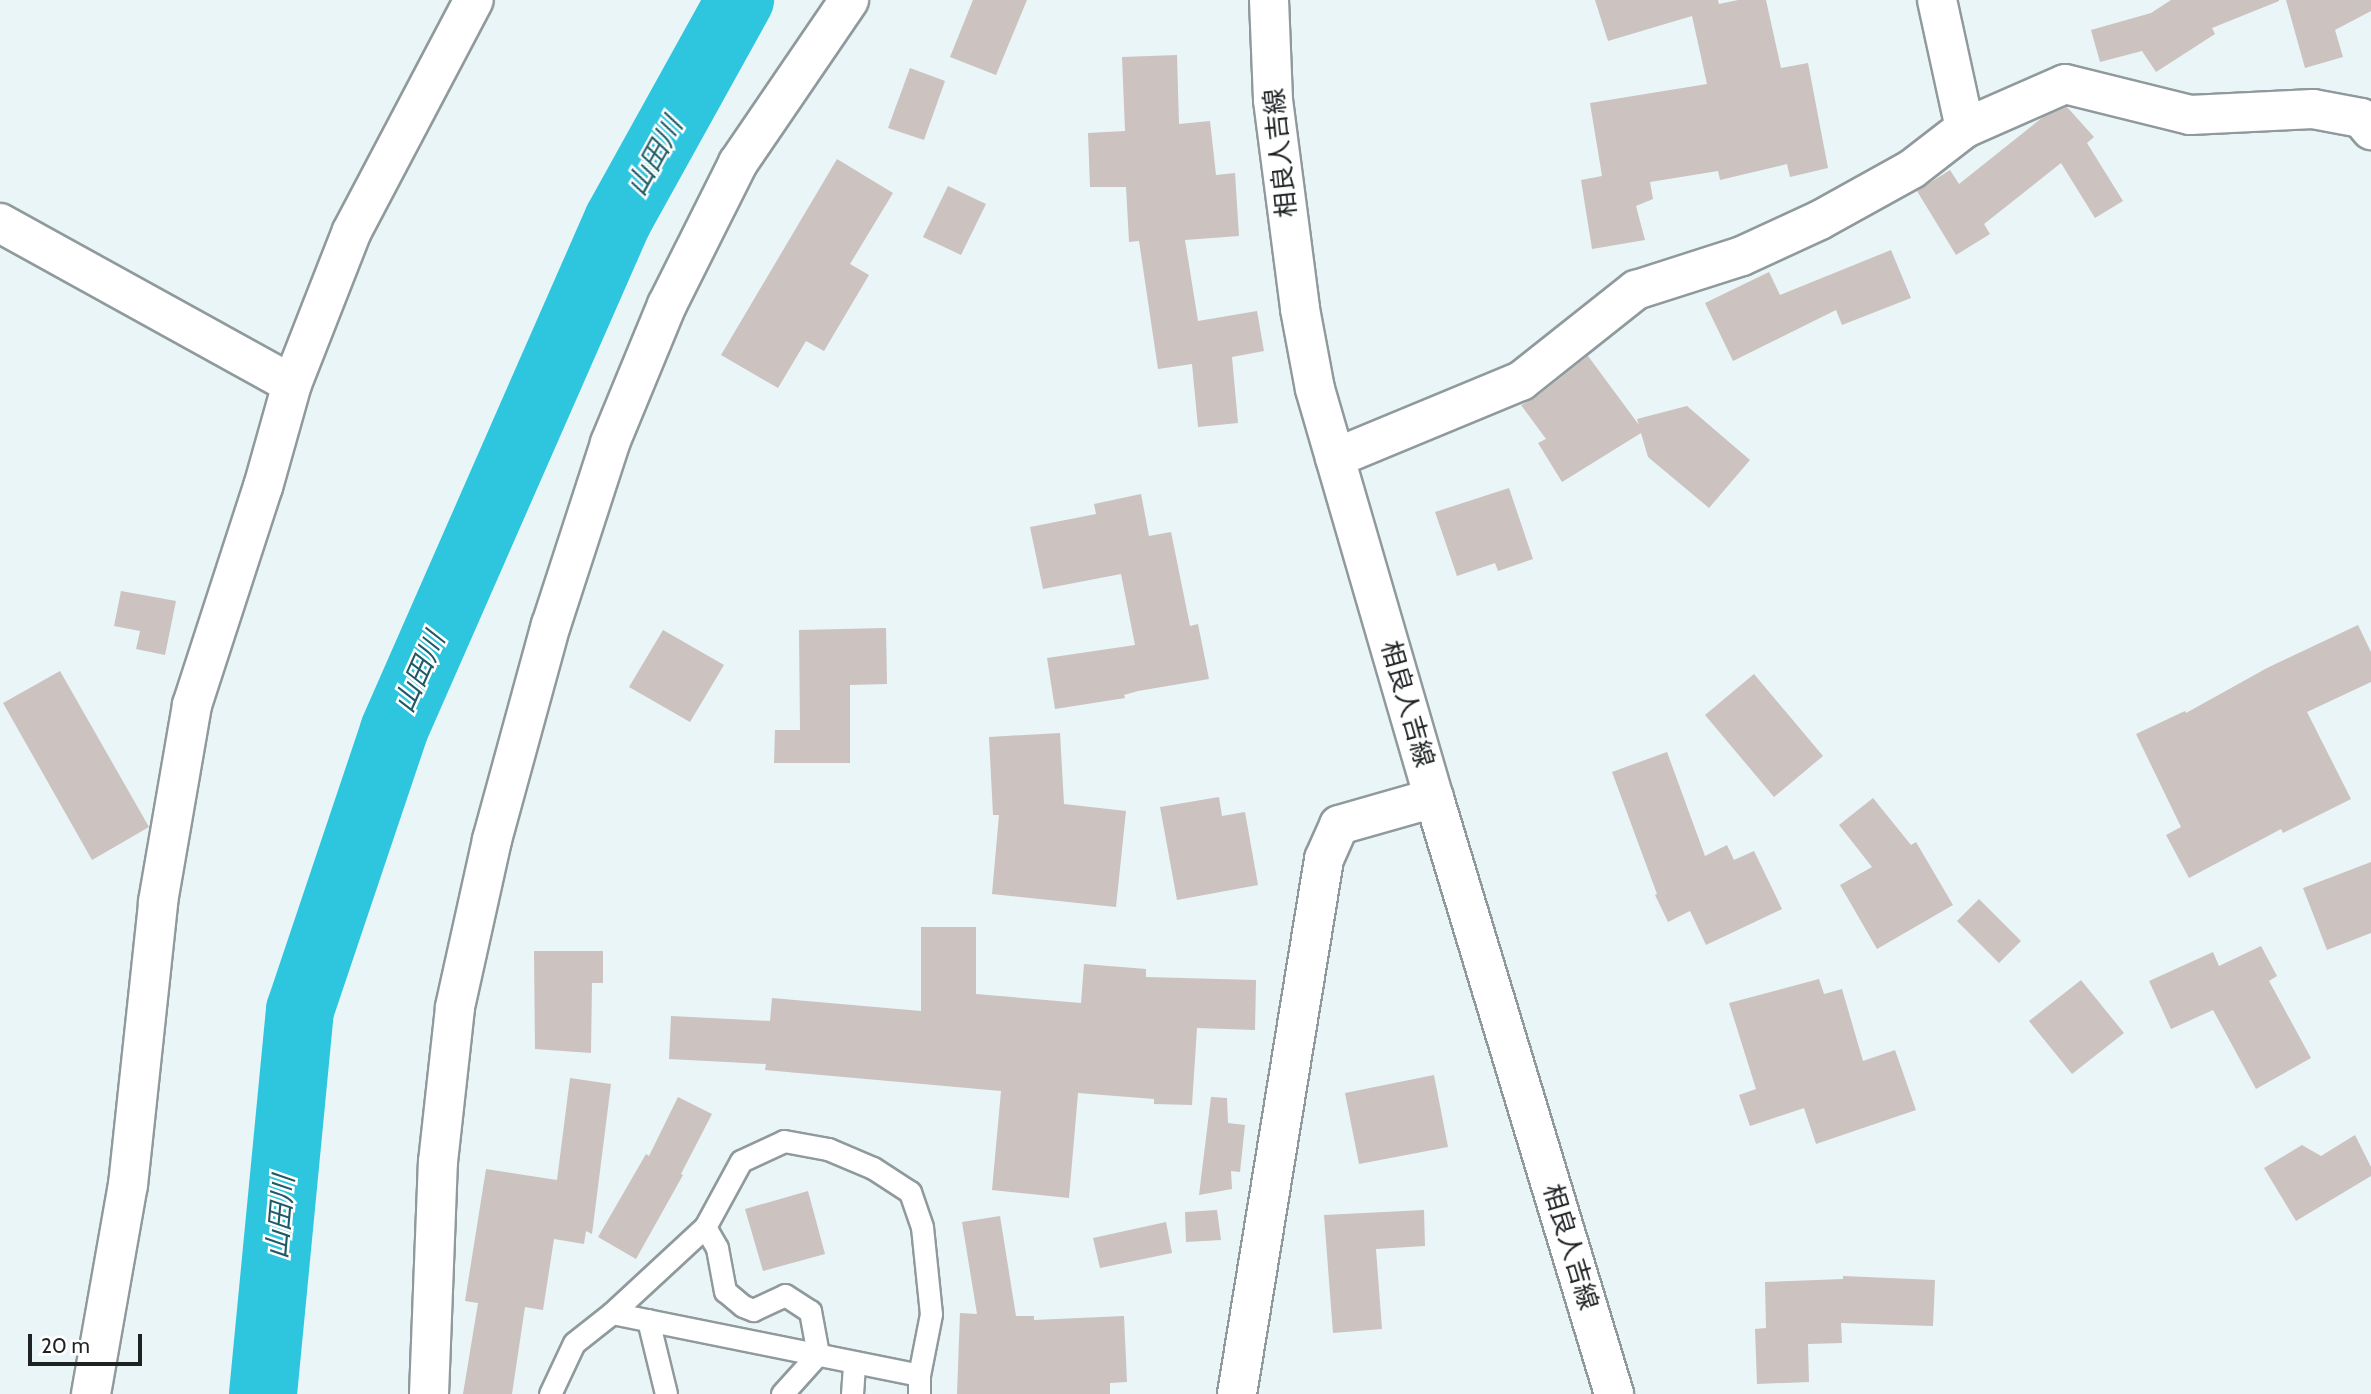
<!DOCTYPE html>
<html>
<head>
<meta charset="utf-8">
<style>
	body { margin:0 }
	#map { position:relative; width:2371px; height:1394px; overflow:hidden; background:#eaf5f7; font-family:Cabin,"Noto Sans JP",sans-serif }
	div>[style] { position:absolute }
	.river>* { height:68px; margin:-34px; padding:0 34px; transform-origin:34px; border-radius:34px; background:#2dc6de }
	.building>* { inset:0; background:#ccc2bf }
	.roads { filter:drop-shadow(2px 0 #909a9c) drop-shadow(-2px 0 #909a9c) drop-shadow(0 2px #909a9c) drop-shadow(0 -2px #909a9c) }
	.service>* { height:21px; margin:-10.5px; padding:0 10.5px; transform-origin:10.5px; border-radius:10.5px; background:#fff }
	.minor>* { height:38px; margin:-19px; padding:0 19px; transform-origin:19px; border-radius:19px; background:#fff }
	.secondary>* { height:38px; margin:-19px; padding:0 19px; transform-origin:19px; border-radius:19px; background:#fff }
	span { translate:-50% -50%; white-space:nowrap; text-align:center; line-height:1.15; -webkit-text-stroke:5px #fff; paint-order:stroke }
	.street-label { font-size:26px; color:#1e2223 }
	.water-label { font-size:28px; color:#1f5a64; font-style:italic }
	.scale { position:absolute; left:28px; top:1334px; width:114px; height:32px; box-sizing:border-box; border:4px solid #1e2223; border-top:0; padding-left:9px; font-size:21px; line-height:24px; white-space:nowrap; color:#1e2223; -webkit-text-stroke:5px #fff; paint-order:stroke }
</style>
</head>
<body>
<div id="map">
	<div class="river">
		<i style="left:263px;top:1394px;width:386px;rotate:-84.5deg"></i>
		<i style="left:300px;top:1010px;width:295px;rotate:-71.4deg"></i>
		<i style="left:394px;top:730px;width:557px;rotate:-66.29deg"></i>
		<i style="left:618px;top:220px;width:252px;rotate:-61deg"></i>
	</div>
	<div class="building">
		<i style="clip-path:polygon(973px 0,1027px 0,996px 75px,950px 57px)"></i>
		<i style="clip-path:polygon(1595px 0,1718px 0,1719px 4px,1738px 0,1766px 0,1781px 68px,1808px 63px,1828px 168px,1790px 177px,1787px 164px,1720px 180px,1718px 171px,1650px 182px,1653px 199px,1636px 206px,1645px 240px,1592px 249px,1581px 180px,1602px 176px,1590px 103px,1707px 84px,1692px 16px,1608px 41px)"></i>
		<i style="clip-path:polygon(2171px 0,2279px 0,2279px 1px,2212px 28px,2215px 34px,2156px 72px,2142px 51px,2100px 62px,2091px 30px,2151px 13px)"></i>
		<i style="clip-path:polygon(2286px 0,2371px 0,2371px 11px,2335px 30px,2343px 57px,2305px 68px)"></i>
		<i style="clip-path:polygon(1177px 55px,1179px 124px,1210px 121px,1216px 175px,1235px 173px,1239px 236px,1185px 240px,1198px 321px,1257px 311px,1264px 351px,1232px 357px,1238px 423px,1198px 427px,1192px 364px,1158px 369px,1139px 241px,1129px 242px,1126px 187px,1090px 187px,1088px 133px,1125px 131px,1122px 57px)"></i>
		<i style="clip-path:polygon(910px 68px,945px 81px,924px 140px,888px 128px)"></i>
		<i style="clip-path:polygon(2067px 107px,2094px 137px,2087px 143px,2123px 201px,2095px 218px,2061px 163px,1984px 224px,1990px 234px,1956px 255px,1917px 191px,1950px 170px,1959px 184px,2043px 117px)"></i>
		<i style="clip-path:polygon(837px 159px,893px 193px,850px 264px,869px 275px,824px 351px,806px 341px,778px 388px,721px 355px)"></i>
		<i style="clip-path:polygon(948px 186px,986px 204px,961px 255px,923px 237px)"></i>
		<i style="clip-path:polygon(1891px 250px,1911px 298px,1842px 325px,1836px 310px,1733px 361px,1705px 303px,1769px 272px,1780px 295px)"></i>
		<i style="clip-path:polygon(1588px 356px,1639px 425px,1637px 419px,1687px 406px,1750px 460px,1709px 508px,1648px 457px,1641px 433px,1562px 482px,1538px 443px,1546px 439px,1521px 405px,1535px 398px)"></i>
		<i style="clip-path:polygon(1509px 488px,1533px 559px,1498px 571px,1495px 563px,1457px 576px,1435px 512px)"></i>
		<i style="clip-path:polygon(1141px 494px,1149px 536px,1171px 532px,1190px 626px,1198px 624px,1209px 679px,1138px 691px,1124px 695px,1125px 698px,1055px 709px,1047px 658px,1135px 645px,1121px 574px,1043px 589px,1030px 527px,1096px 514px,1094px 504px)"></i>
		<i style="clip-path:polygon(121px 591px,176px 601px,165px 655px,136px 649px,140px 631px,114px 626px)"></i>
		<i style="clip-path:polygon(2358px 625px,2371px 652px,2371px 682px,2307px 712px,2351px 799px,2283px 833px,2281px 829px,2189px 878px,2166px 835px,2181px 827px,2136px 734px,2185px 711px,2186px 713px,2267px 668px)"></i>
		<i style="clip-path:polygon(886px 628px,887px 684px,850px 685px,850px 763px,774px 763px,775px 730px,800px 730px,799px 630px)"></i>
		<i style="clip-path:polygon(663px 630px,724px 665px,690px 722px,629px 687px)"></i>
		<i style="clip-path:polygon(60px 671px,149px 827px,92px 860px,3px 703px)"></i>
		<i style="clip-path:polygon(1754px 674px,1823px 756px,1774px 797px,1705px 715px)"></i>
		<i style="clip-path:polygon(1060px 733px,1064px 804px,1126px 811px,1116px 907px,992px 894px,999px 815px,993px 815px,989px 737px)"></i>
		<i style="clip-path:polygon(1667px 752px,1705px 856px,1727px 845px,1734px 860px,1754px 851px,1782px 909px,1706px 945px,1690px 911px,1668px 922px,1655px 895px,1657px 894px,1612px 772px)"></i>
		<i style="clip-path:polygon(1219px 797px,1222px 816px,1245px 812px,1258px 885px,1177px 900px,1160px 807px)"></i>
		<i style="clip-path:polygon(1873px 798px,1911px 845px,1916px 842px,1953px 905px,1877px 949px,1840px 885px,1872px 867px,1839px 825px)"></i>
		<i style="clip-path:polygon(2371px 862px,2371px 933px,2327px 950px,2303px 888px)"></i>
		<i style="clip-path:polygon(1979px 899px,2021px 941px,1999px 963px,1957px 921px)"></i>
		<i style="clip-path:polygon(921px 927px,976px 927px,976px 994px,1081px 1003px,1084px 964px,1146px 969px,1146px 977px,1256px 980px,1255px 1030px,1197px 1028px,1192px 1105px,1154px 1104px,1154px 1099px,1078px 1093px,1069px 1198px,992px 1190px,1001px 1091px,765px 1070px,766px 1064px,669px 1059px,671px 1016px,770px 1021px,772px 998px,921px 1011px)"></i>
		<i style="clip-path:polygon(2261px 946px,2277px 976px,2269px 981px,2311px 1058px,2256px 1089px,2213px 1010px,2171px 1029px,2149px 981px,2213px 952px,2219px 966px)"></i>
		<i style="clip-path:polygon(534px 951px,603px 951px,603px 983px,592px 983px,591px 1053px,535px 1049px)"></i>
		<i style="clip-path:polygon(1819px 979px,1824px 994px,1842px 989px,1863px 1061px,1895px 1050px,1916px 1110px,1816px 1144px,1804px 1108px,1750px 1126px,1739px 1095px,1756px 1089px,1729px 1003px)"></i>
		<i style="clip-path:polygon(2081px 980px,2124px 1033px,2072px 1074px,2029px 1021px)"></i>
		<i style="clip-path:polygon(1434px 1075px,1448px 1147px,1359px 1164px,1345px 1093px)"></i>
		<i style="clip-path:polygon(570px 1078px,611px 1084px,592px 1234px,586px 1231px,584px 1244px,554px 1239px,543px 1310px,525px 1307px,512px 1394px,463px 1394px,478px 1303px,465px 1301px,486px 1169px,557px 1180px)"></i>
		<i style="clip-path:polygon(678px 1097px,712px 1114px,681px 1174px,683px 1175px,636px 1259px,598px 1237px,646px 1154px,649px 1156px)"></i>
		<i style="clip-path:polygon(1211px 1097px,1227px 1098px,1228px 1123px,1245px 1125px,1240px 1172px,1231px 1171px,1232px 1189px,1199px 1195px)"></i>
		<i style="clip-path:polygon(2355px 1135px,2371px 1167px,2371px 1176px,2296px 1221px,2264px 1168px,2302px 1145px,2321px 1156px)"></i>
		<i style="clip-path:polygon(808px 1191px,825px 1254px,763px 1271px,745px 1209px)"></i>
		<i style="clip-path:polygon(1217px 1210px,1221px 1240px,1186px 1242px,1185px 1212px)"></i>
		<i style="clip-path:polygon(1424px 1210px,1425px 1246px,1376px 1249px,1382px 1329px,1333px 1333px,1324px 1215px)"></i>
		<i style="clip-path:polygon(1000px 1216px,1016px 1316px,1034px 1316px,1034px 1320px,1124px 1316px,1127px 1382px,1110px 1383px,1110px 1394px,957px 1394px,960px 1313px,977px 1314px,962px 1222px)"></i>
		<i style="clip-path:polygon(1166px 1222px,1172px 1253px,1100px 1268px,1093px 1238px)"></i>
		<i style="clip-path:polygon(1843px 1276px,1935px 1280px,1933px 1326px,1841px 1323px,1842px 1343px,1808px 1344px,1809px 1382px,1757px 1384px,1755px 1329px,1766px 1328px,1765px 1282px,1843px 1279px)"></i>
	</div>
	<div class="roads">
		<div class="service">
			<i style="left:705px;top:1227px;width:24px;rotate:60deg"></i>
			<i style="left:717px;top:1248px;width:44px;rotate:79.5deg"></i>
			<i style="left:725px;top:1291px;width:23px;rotate:40deg"></i>
			<i style="left:743px;top:1306px;width:11px;rotate:22deg"></i>
			<i style="left:753px;top:1310px;width:35px;rotate:-25deg"></i>
			<i style="left:785px;top:1295px;width:30px;rotate:33deg"></i>
			<i style="left:810px;top:1311px;width:44px;rotate:79.5deg"></i>
			<i style="left:818px;top:1354px;width:54px;rotate:132deg"></i>
			<i style="left:612px;top:1313px;width:313px;rotate:11.4deg"></i>
			<i style="left:648px;top:1320px;width:76px;rotate:76.3deg"></i>
			<i style="left:550px;top:1394px;width:56px;rotate:-64.8deg"></i>
			<i style="left:574px;top:1343px;width:48px;rotate:-38.3deg"></i>
			<i style="left:612px;top:1313px;width:127px;rotate:-42.8deg"></i>
			<i style="left:705px;top:1227px;width:75px;rotate:-61.4deg"></i>
			<i style="left:741px;top:1161px;width:47px;rotate:-24.9deg"></i>
			<i style="left:784px;top:1141px;width:45px;rotate:10.3deg"></i>
			<i style="left:828px;top:1149px;width:49px;rotate:22.9deg"></i>
			<i style="left:873px;top:1168px;width:44px;rotate:33deg"></i>
			<i style="left:910px;top:1192px;width:37px;rotate:71deg"></i>
			<i style="left:922px;top:1227px;width:87px;rotate:84.1deg"></i>
			<i style="left:931px;top:1314px;width:62px;rotate:101.1deg"></i>
			<i style="left:919px;top:1375px;width:19px;rotate:90deg"></i>
			<i style="left:852px;top:1394px;width:32px;rotate:-86deg"></i>
		</div>
		<div class="minor">
			<i style="left:1937px;top:0;width:131px;rotate:77.7deg"></i>
			<i style="left:0;top:223px;width:333px;rotate:28.9deg"></i>
			<i style="left:1335px;top:458px;width:201px;rotate:-22.5deg"></i>
			<i style="left:1521px;top:381px;width:147px;rotate:-38.4deg"></i>
			<i style="left:1636px;top:290px;width:111px;rotate:-17.8deg"></i>
			<i style="left:1742px;top:256px;width:86px;rotate:-24.8deg"></i>
			<i style="left:1820px;top:220px;width:105px;rotate:-29deg"></i>
			<i style="left:1912px;top:169px;width:67px;rotate:-37.7deg"></i>
			<i style="left:1965px;top:128px;width:109px;rotate:-23.7deg"></i>
			<i style="left:2065px;top:84px;width:129px;rotate:13.9deg"></i>
			<i style="left:2190px;top:115px;width:123px;rotate:-2.8deg"></i>
			<i style="left:2313px;top:109px;width:49px;rotate:10.6deg"></i>
			<i style="left:2361px;top:118px;width:16px;rotate:50deg"></i>
			<i style="left:91px;top:1394px;width:212px;rotate:-80deg"></i>
			<i style="left:128px;top:1185px;width:285px;rotate:-83.9deg"></i>
			<i style="left:158px;top:902px;width:200px;rotate:-80.2deg"></i>
			<i style="left:192px;top:705px;width:229px;rotate:-72deg"></i>
			<i style="left:263px;top:487px;width:107px;rotate:-74.3deg"></i>
			<i style="left:292px;top:384px;width:164px;rotate:-68.6deg"></i>
			<i style="left:352px;top:231px;width:261px;rotate:-62.2deg"></i>
			<i style="left:429px;top:1394px;width:232px;rotate:-87.8deg"></i>
			<i style="left:438px;top:1162px;width:156px;rotate:-83.7deg"></i>
			<i style="left:455px;top:1007px;width:171px;rotate:-77.5deg"></i>
			<i style="left:492px;top:840px;width:223px;rotate:-74.7deg"></i>
			<i style="left:551px;top:625px;width:191px;rotate:-72deg"></i>
			<i style="left:610px;top:443px;width:149px;rotate:-67.6deg"></i>
			<i style="left:667px;top:305px;width:159px;rotate:-63.4deg"></i>
			<i style="left:738px;top:163px;width:197px;rotate:-55.7deg"></i>
			<i style="left:1237px;top:1394px;width:542px;rotate:-80.76deg"></i>
			<i style="left:1324px;top:859px;width:37px;rotate:-66deg"></i>
			<i style="left:1339px;top:825px;width:99px;rotate:-15.9deg"></i>
		</div>
		<div class="secondary">
			<i style="left:1269px;top:0;width:100px;rotate:87.7deg"></i>
			<i style="left:1273px;top:100px;width:211px;rotate:82.6deg"></i>
			<i style="left:1300px;top:309px;width:81px;rotate:79.4deg"></i>
			<i style="left:1315px;top:389px;width:426px;rotate:73.8deg"></i>
			<i style="left:1434px;top:798px;width:623px;rotate:73.19deg"></i>
		</div>
	</div>
	<div class="street-label">
		<span style="left:1281px;top:153px;rotate:-96deg">相良人吉線</span>
		<span style="left:1407px;top:704px;rotate:74deg">相良人吉線</span>
		<span style="left:1570px;top:1247px;rotate:73deg">相良人吉線</span>
	</div>
	<div class="water-label">
		<span style="left:654px;top:156px;rotate:-61deg">山田川</span>
		<span style="left:419px;top:672px;rotate:-66deg">山田川</span>
		<span style="left:280px;top:1217px;rotate:-85deg">山田川</span>
	</div>
	<div class="scale">20 m</div>
</div>
</body>
</html>
